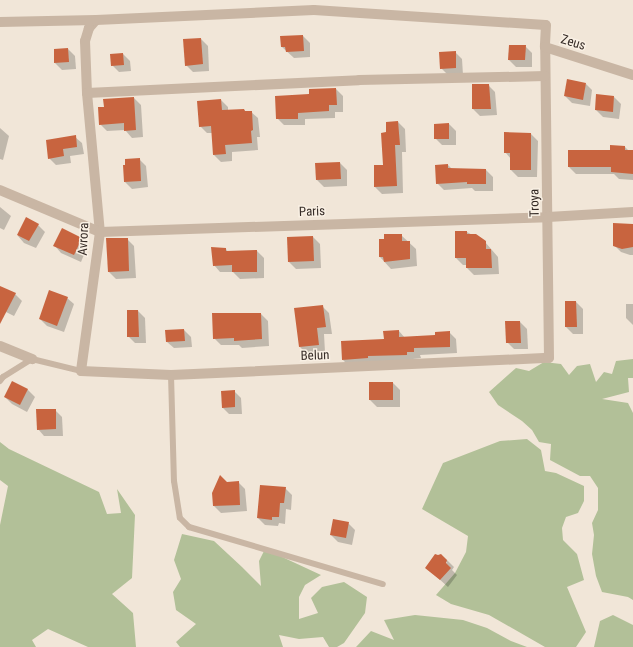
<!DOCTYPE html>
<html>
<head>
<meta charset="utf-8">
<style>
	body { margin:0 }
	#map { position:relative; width:633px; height:647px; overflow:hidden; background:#f1e6d8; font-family:"Roboto Condensed",sans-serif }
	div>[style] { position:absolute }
	.green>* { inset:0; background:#b2c098 }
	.shadow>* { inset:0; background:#0003 }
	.building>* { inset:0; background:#c8643f }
	.lane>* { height:6px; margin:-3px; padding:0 3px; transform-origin:3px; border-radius:3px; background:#c9b6a4 }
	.street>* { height:10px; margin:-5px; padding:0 5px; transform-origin:5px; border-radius:5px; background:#c9b6a4 }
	span { translate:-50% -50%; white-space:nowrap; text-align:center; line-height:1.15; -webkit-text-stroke:3px #f9f0e4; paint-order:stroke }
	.street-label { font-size:13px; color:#352b26 }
</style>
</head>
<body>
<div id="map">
	<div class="green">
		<i style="clip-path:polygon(633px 359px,633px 378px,628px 378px,629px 392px,602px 399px,628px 403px,633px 413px,633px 600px,628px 597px,602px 592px,596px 576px,592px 554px,594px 535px,592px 523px,598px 510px,598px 488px,590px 476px,580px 476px,550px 460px,551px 444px,539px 442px,532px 430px,522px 421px,498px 405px,489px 392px,516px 368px,529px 371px,544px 362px,561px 364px,569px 375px,577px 366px,590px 364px,596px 382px,604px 372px,612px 374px,616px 361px)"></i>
		<i style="clip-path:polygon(527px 439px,541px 450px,545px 471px,556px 473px,584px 486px,584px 501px,578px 513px,566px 517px,562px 528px,563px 540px,577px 554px,584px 580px,567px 587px,586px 632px,576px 647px,545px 647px,489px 615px,451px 604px,436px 595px,455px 573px,466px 552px,468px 536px,422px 509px,443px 463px,500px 441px)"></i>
		<i style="clip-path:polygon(0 442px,9px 449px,99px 492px,107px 514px,121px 513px,117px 489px,135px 515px,132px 578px,112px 594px,133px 613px,136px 647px,88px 647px,48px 629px,32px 640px,36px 647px,0 647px,0 525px,8px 486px,0 480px)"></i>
		<i style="clip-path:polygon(182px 534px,214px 541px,242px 567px,261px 586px,259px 561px,265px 549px,321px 575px,305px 585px,299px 597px,299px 619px,318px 613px,311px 598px,322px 587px,344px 582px,367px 597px,365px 613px,344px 643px,337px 647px,329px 647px,323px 637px,299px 639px,279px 635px,283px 647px,180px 647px,176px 642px,196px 624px,176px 610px,173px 592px,181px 579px,174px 560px)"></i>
		<i style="clip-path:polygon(415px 615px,463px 620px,487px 628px,511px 641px,527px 647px,356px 647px,371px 631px,394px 640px,384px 620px)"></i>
		<i style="clip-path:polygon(613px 615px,633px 625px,633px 647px,594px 647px,600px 621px)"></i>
	</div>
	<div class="shadow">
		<i style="clip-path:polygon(303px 36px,310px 43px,310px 57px,294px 58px,282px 47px)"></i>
		<i style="clip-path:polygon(201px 39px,208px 46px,209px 71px,193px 72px,186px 65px)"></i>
		<i style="clip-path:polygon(525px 46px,532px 53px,532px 67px,516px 67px,509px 60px)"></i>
		<i style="clip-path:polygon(68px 49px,75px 56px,76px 69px,62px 70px,55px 63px)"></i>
		<i style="clip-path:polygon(455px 52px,462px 59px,463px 75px,448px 75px,441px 68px)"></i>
		<i style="clip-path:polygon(123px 54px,130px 61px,131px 71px,119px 72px,112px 65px)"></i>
		<i style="clip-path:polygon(586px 84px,592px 90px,590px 106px,572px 103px,565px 96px)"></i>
		<i style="clip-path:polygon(488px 85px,495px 92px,497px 115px,480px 116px,473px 109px)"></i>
		<i style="clip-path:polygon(336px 89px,343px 96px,343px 112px,335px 112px,335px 118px,305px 119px,305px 125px,284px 125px,277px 118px,310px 95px)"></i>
		<i style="clip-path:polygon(614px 97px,621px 104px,619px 119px,603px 117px,596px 110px)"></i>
		<i style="clip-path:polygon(134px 98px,141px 105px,143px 137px,132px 138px,125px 130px,107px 131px,100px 124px,105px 108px)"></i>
		<i style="clip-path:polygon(221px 100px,228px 107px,228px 111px,244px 110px,246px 112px,251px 112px,258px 118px,260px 137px,257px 137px,258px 150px,232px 152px,232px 161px,221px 162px,214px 155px,213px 133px,207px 133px,200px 126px)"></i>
		<i style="clip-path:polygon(398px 122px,405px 129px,406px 152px,402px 152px,403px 193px,382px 194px,375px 187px,384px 166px,387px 133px)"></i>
		<i style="clip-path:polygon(449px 124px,456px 131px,456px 145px,442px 145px,435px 138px)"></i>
		<i style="clip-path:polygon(0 128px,9px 136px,3px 160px,0 159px)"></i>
		<i style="clip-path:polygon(531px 134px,538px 141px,537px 177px,518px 177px,511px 170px,511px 159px,505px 152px)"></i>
		<i style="clip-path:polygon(75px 137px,82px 143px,84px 154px,70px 156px,71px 163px,56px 165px,49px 158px)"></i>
		<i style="clip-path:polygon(625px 147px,629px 151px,633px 151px,633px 180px,619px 179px,614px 174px,576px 174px,569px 167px,569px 151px,610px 151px)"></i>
		<i style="clip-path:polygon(139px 159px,146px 166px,148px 187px,132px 189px,125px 182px)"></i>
		<i style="clip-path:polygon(340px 163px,347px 170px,347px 186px,324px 187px,317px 180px)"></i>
		<i style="clip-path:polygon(448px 165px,452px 169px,486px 170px,493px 177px,493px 191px,475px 191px,472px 188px,444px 190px,437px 183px)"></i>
		<i style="clip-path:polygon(0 207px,11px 216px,4px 230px,0 228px)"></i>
		<i style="clip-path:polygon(27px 219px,38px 225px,45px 232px,36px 248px,24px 243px,18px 236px)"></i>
		<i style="clip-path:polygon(633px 225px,633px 255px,630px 255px,621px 252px,614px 245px)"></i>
		<i style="clip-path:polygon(456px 232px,467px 232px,485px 242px,498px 257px,499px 274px,474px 275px,467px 268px,467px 265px,463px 265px,456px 258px)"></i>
		<i style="clip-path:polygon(401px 235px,416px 249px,417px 266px,391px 269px,380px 257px)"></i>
		<i style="clip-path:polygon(313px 237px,320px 244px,321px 268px,296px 269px,289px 262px)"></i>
		<i style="clip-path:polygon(82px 239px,88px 245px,81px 262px,61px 253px,55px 246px)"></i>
		<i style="clip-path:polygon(127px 239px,134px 246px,136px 278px,116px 279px,109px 272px)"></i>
		<i style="clip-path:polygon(226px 249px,228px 252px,257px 251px,264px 258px,264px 278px,240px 279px,233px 272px,220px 272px,214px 265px)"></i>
		<i style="clip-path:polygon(0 287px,15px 294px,22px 301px,14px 316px,0 309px)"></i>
		<i style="clip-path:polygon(67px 298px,74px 304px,64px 332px,47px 326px,40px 319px)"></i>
		<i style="clip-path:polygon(576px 302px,583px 309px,583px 334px,573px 334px,566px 327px)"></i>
		<i style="clip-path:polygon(626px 304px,633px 304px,633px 325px,626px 318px)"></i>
		<i style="clip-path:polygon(322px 306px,329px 313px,332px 334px,324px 334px,325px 352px,307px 354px,300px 347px)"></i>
		<i style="clip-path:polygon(128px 311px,138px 311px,145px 318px,146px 343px,135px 343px,128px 336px)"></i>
		<i style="clip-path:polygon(261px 314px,268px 321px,269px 346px,242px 348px,239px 345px,221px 345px,214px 338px)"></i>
		<i style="clip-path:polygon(520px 322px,527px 329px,528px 349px,514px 349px,507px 342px)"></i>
		<i style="clip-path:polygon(184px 330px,191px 337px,192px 347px,174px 348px,167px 342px)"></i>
		<i style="clip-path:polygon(399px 331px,405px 338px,436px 336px,449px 332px,456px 339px,457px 353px,420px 355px,421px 358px,413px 359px,413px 361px,350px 367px,343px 360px,385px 340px)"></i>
		<i style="clip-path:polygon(12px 382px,28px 390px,35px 397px,27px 412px,12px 404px,5px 397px)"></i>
		<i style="clip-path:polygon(393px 383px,400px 390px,400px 407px,377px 407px,370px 400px)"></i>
		<i style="clip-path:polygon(234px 391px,241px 398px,242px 414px,229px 414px,222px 407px)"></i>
		<i style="clip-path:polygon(55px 410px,62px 417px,63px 436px,44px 436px,38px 429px)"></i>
		<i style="clip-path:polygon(238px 482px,245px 489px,247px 511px,221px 513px,214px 506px,227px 483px)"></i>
		<i style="clip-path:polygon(285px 488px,292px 495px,291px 510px,286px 509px,285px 524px,279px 523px,278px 526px,265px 525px,258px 518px)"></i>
		<i style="clip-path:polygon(348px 523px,355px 530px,352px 545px,338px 542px,331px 535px)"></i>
		<i style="clip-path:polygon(evenodd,436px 555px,441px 555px,447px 560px,454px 567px,452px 570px,457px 575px,448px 587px,427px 568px,436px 555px,445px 562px,447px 562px,444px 568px,442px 567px,445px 562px)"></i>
	</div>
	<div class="building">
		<i style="clip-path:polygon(303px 35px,304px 51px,286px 52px,285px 47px,281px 47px,280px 36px)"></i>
		<i style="clip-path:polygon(201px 38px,203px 64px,185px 66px,183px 39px)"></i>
		<i style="clip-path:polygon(509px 45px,526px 45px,525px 60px,508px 60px)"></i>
		<i style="clip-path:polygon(68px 48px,69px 62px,54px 63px,54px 49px)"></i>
		<i style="clip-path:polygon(456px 51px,456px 68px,440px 69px,439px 52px)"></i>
		<i style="clip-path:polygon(123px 53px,124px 65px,111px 66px,110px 54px)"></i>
		<i style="clip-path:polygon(567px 79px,586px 83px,583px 100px,564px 96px)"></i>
		<i style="clip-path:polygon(472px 84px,489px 84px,491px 109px,472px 109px)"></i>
		<i style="clip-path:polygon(336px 88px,337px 105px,329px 105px,329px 111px,298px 113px,298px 119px,276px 119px,275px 96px,309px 94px,309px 89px)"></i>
		<i style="clip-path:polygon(596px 94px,614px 96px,613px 112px,595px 110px)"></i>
		<i style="clip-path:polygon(134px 97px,136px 130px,124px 131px,124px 123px,99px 125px,98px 107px,104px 107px,103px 99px)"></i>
		<i style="clip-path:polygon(221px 99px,222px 110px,244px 109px,245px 111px,252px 111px,253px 130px,251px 131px,252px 143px,225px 145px,226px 154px,213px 155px,211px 126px,199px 127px,197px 101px)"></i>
		<i style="clip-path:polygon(398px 121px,400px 145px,395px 145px,397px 186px,374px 187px,374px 165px,383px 165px,381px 133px,386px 132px,386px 122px)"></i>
		<i style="clip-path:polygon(449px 123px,449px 139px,434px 139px,434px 124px)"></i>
		<i style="clip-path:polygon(504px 132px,531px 133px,531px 170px,510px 170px,510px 153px,504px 153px)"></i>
		<i style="clip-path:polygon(76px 135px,77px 147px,63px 149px,64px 156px,48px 159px,46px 140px)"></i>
		<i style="clip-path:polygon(610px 145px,625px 146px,625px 150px,633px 150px,633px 174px,611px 172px,611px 167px,568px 167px,568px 150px,610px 150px)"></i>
		<i style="clip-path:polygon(140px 158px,141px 181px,124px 182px,123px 165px,125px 165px,125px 159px)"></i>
		<i style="clip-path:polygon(340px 162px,341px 179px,316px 180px,315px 163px)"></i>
		<i style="clip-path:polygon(448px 164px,448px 168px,486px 169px,486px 184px,467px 184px,467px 182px,436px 184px,435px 165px)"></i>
		<i style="clip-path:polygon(26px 217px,39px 224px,29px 241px,17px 235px)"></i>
		<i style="clip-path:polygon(613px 223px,633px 224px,633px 247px,622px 249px,613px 246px)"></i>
		<i style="clip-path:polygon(62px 228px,82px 238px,74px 255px,53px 246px)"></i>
		<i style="clip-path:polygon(455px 231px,467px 231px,467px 234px,476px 234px,486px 241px,486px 249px,491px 249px,492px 268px,466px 268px,466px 258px,455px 258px)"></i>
		<i style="clip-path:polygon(384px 234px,402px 234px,402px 241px,410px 241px,410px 259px,384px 262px,383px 257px,379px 257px,379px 239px,384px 239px)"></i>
		<i style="clip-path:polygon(313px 236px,314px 261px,288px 262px,287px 237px)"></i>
		<i style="clip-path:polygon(106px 238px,128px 238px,129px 271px,108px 272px)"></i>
		<i style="clip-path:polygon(211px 247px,226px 248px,226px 251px,257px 250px,257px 272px,232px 272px,232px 265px,213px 266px)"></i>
		<i style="clip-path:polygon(0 286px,16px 293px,0 324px)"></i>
		<i style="clip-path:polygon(49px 290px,68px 297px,57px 326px,39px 319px)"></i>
		<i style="clip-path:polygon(565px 301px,576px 301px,577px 327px,565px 327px)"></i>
		<i style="clip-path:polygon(323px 305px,326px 327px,317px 328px,319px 345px,299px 347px,294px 308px)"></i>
		<i style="clip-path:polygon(127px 310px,138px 310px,139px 337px,127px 337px)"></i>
		<i style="clip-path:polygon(212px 313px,261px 313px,262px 339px,234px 341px,234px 338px,213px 339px)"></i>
		<i style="clip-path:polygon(505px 321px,520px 321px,521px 343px,506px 343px)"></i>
		<i style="clip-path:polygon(184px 329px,185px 341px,166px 342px,165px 330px)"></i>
		<i style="clip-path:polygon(399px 330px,399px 337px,435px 335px,435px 332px,450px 331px,450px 347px,414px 348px,414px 352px,407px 352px,407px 355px,368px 356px,368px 358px,342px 360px,341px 341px,384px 339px,383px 331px)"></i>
		<i style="clip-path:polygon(12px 381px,28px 389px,20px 405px,4px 397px)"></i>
		<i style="clip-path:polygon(369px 382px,393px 382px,393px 400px,369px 400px)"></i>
		<i style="clip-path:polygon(235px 390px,235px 407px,222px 408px,221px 391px)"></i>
		<i style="clip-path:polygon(36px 409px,56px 409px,56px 429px,37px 430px)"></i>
		<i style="clip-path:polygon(220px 475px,227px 482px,239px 481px,240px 505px,213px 506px,212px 493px)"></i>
		<i style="clip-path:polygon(260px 485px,286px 487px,284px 503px,280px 503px,279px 517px,272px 517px,272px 520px,257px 518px)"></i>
		<i style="clip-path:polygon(333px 519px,349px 522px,346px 538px,330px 535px)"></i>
		<i style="clip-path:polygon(435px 554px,438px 555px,441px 554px,447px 560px,446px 563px,451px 568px,440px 580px,425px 568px)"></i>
	</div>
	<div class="lane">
		<i style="left:171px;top:375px;width:106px;rotate:88.4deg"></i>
		<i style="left:174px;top:481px;width:37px;rotate:81deg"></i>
		<i style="left:180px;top:518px;width:13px;rotate:45deg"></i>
		<i style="left:189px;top:527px;width:202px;rotate:16.4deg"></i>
		<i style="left:0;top:381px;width:5px;rotate:-53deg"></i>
		<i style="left:3px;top:377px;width:34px;rotate:-32deg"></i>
		<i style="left:32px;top:359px;width:50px;rotate:13.8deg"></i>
	</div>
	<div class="street">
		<i style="left:96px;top:20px;width:11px;rotate:131deg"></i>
		<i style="left:89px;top:28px;width:14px;rotate:107deg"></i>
		<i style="left:85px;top:41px;width:52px;rotate:87.8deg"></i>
		<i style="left:87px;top:93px;width:140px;rotate:84.7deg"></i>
		<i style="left:100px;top:232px;width:140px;rotate:97.8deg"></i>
		<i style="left:81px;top:371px;width:90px;rotate:2.5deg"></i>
		<i style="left:171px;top:375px;width:378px;rotate:-2.6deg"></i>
		<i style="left:549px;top:358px;width:311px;rotate:-90.7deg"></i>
		<i style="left:0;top:22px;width:96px;rotate:-1.2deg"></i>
		<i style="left:96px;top:20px;width:218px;rotate:-2.6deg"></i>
		<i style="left:314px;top:10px;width:232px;rotate:3.7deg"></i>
		<i style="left:546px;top:25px;width:22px;rotate:93deg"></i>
		<i style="left:545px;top:47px;width:92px;rotate:17.7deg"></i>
		<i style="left:87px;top:93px;width:272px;rotate:-2.7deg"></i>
		<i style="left:359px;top:80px;width:186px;rotate:-1.2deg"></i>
		<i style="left:0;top:190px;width:108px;rotate:22.8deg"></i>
		<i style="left:100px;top:232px;width:448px;rotate:-1.9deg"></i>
		<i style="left:548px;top:217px;width:85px;rotate:-3.4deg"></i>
		<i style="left:0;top:346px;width:35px;rotate:22deg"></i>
	</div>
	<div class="street-label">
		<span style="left:573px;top:43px;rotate:17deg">Zeus</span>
		<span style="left:535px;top:203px;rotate:-91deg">Troya</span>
		<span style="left:312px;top:212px;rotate:-2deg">Paris</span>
		<span style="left:84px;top:239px;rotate:-87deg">Avrora</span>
		<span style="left:315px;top:356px;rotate:-2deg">Belun</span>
	</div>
</div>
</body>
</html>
